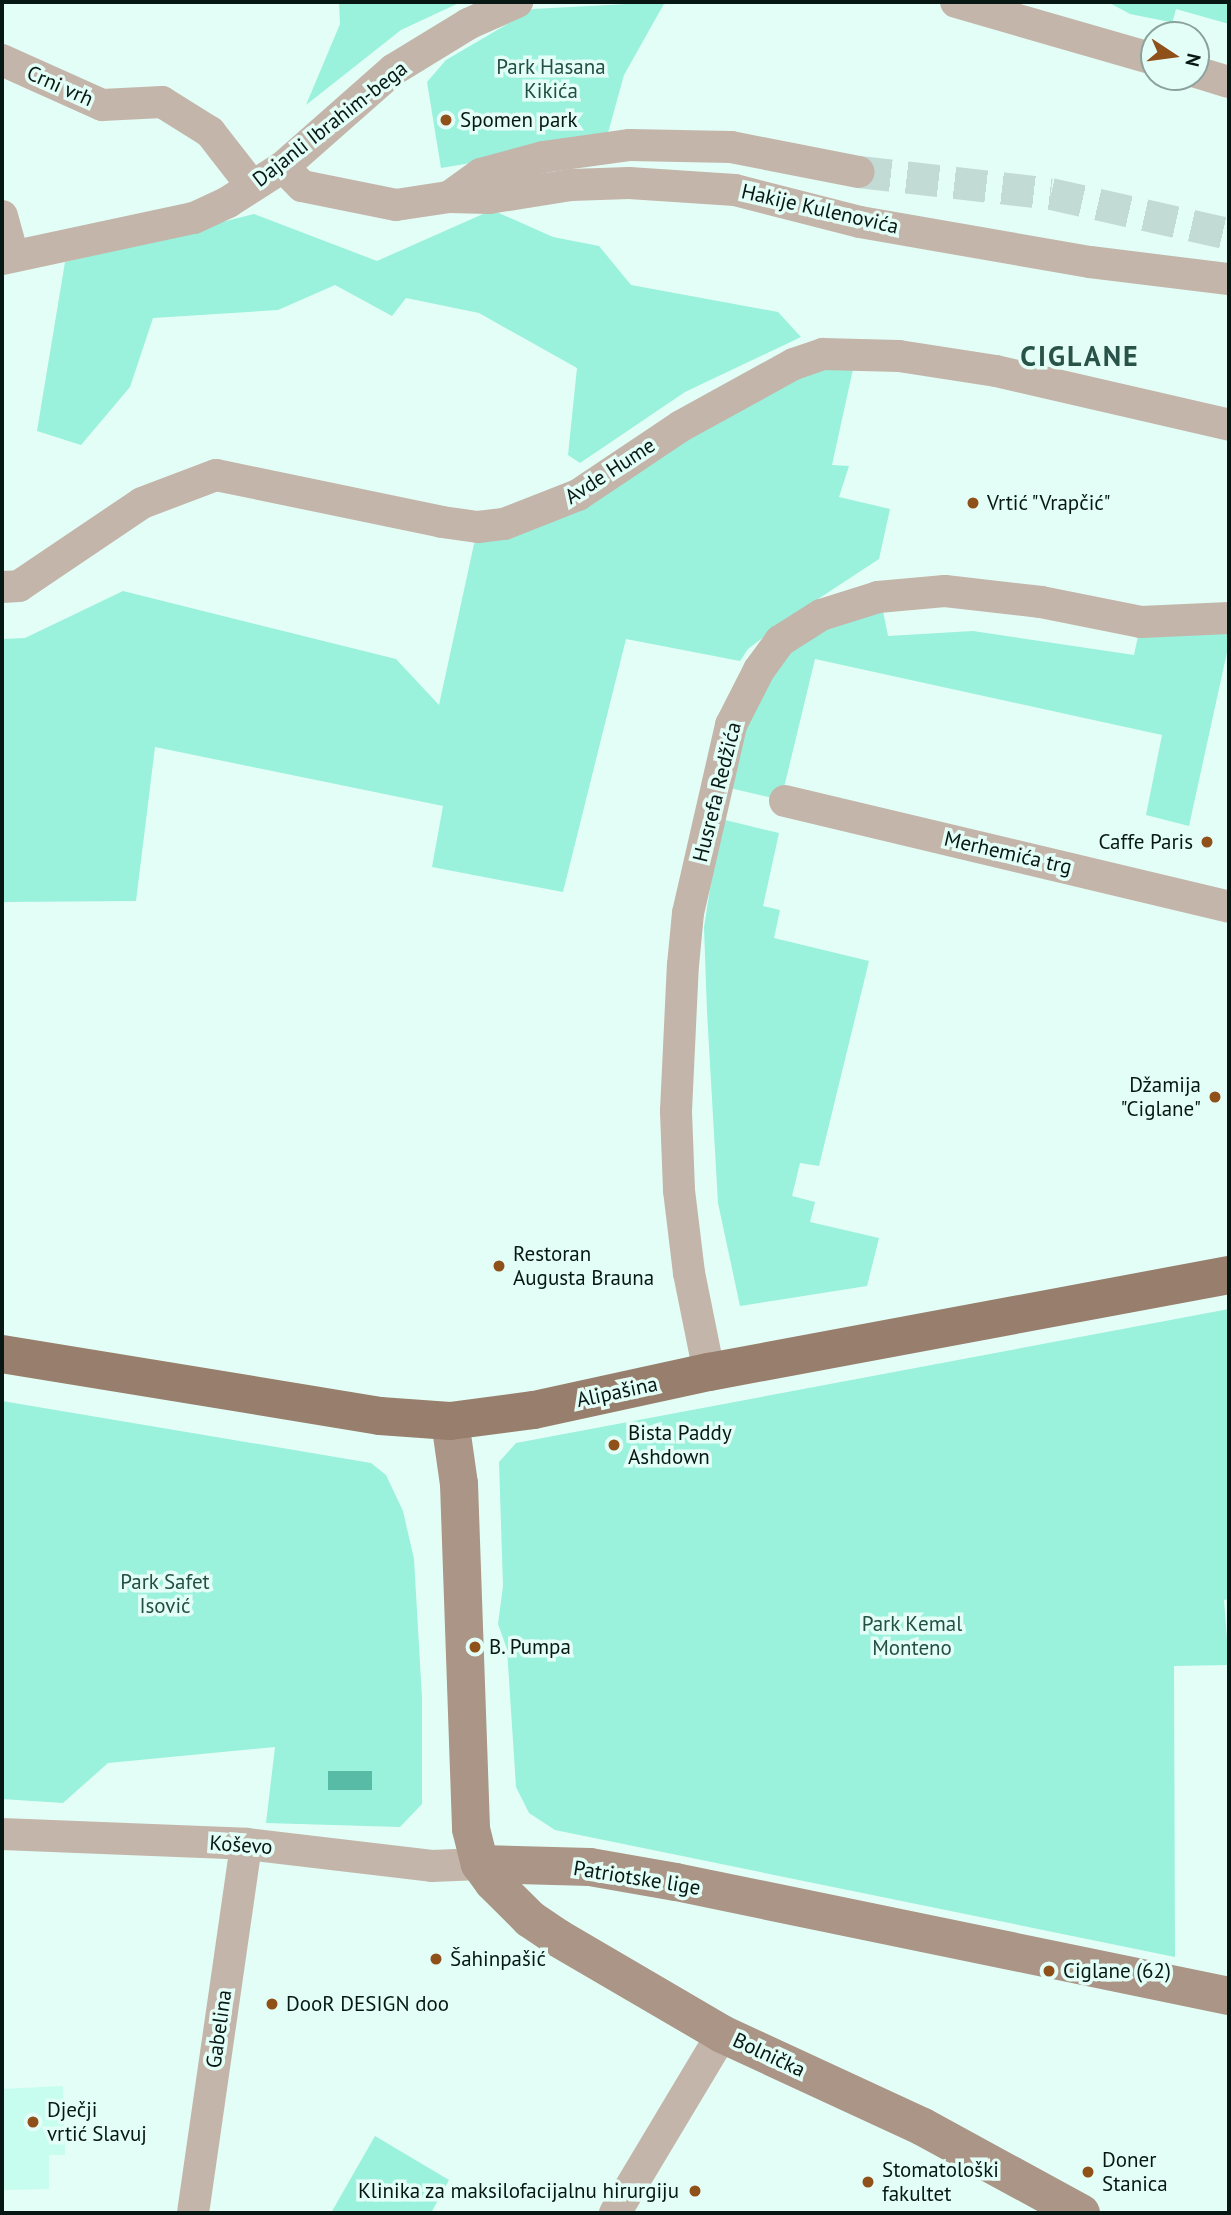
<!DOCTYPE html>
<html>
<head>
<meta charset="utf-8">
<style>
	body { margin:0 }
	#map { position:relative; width:1231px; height:2215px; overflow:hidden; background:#e3fef6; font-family:"PT Sans",sans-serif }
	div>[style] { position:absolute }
	.built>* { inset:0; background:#c6fdee }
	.green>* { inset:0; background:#9af1dc }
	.water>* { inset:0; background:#57bba5 }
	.street-tunnel>* { height:32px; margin-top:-16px; transform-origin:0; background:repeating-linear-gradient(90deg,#c2dbd4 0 32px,transparent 0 48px) }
	.street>* { height:32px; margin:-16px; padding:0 16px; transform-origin:16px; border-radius:16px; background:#c4b5ab }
	.secondary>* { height:38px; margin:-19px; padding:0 19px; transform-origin:19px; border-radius:19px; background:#aa9587 }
	.primary>* { height:38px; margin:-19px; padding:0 19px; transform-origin:19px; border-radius:19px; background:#987e6c }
	.dots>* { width:19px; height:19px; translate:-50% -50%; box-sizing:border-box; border:4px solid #e3fef6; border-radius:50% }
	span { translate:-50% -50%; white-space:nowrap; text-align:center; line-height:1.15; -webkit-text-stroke:7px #e3fef6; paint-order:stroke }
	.park-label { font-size:21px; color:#234f45 }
	.street-label { font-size:21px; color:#071714 }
	.poi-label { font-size:21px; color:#071714 }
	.left { translate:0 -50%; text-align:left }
	.right { translate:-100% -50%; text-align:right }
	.district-label { font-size:28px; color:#295248; font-weight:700; letter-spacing:2px }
	.frame { position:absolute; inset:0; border:4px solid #071714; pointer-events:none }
	.north { position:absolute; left:1140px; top:21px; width:70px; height:70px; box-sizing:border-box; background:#e3fef6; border:2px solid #8ba29c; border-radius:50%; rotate:103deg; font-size:19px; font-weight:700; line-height:28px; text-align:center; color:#071714 }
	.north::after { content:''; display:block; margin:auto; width:24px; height:32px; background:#905019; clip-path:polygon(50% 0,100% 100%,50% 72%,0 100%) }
</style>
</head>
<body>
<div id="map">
	<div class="built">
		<i style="clip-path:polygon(63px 2086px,65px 2155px,49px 2155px,49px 2189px,2px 2190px,2px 2089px)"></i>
	</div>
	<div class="green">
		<i style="clip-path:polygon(339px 2px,461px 2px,401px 30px,306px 105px,340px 24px)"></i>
		<i style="clip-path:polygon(665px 2px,624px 75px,606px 140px,441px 168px,427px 82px,446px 60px,533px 9px)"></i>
		<i style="clip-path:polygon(1108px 2px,1229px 2px,1229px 24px,1176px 9px,1170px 31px,1170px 22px,1130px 14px)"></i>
		<i style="clip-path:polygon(492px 210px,553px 237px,599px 246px,631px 285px,778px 312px,801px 337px,685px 392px,580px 463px,568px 455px,577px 368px,479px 313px,406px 298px,392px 316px,335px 285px,278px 310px,153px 318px,130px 387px,81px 445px,37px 431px,65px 262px,254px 214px,377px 261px)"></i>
		<i style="clip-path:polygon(855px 360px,832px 465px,849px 466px,839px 497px,890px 509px,879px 559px,783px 622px,748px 649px,740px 661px,626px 639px,563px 892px,432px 867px,443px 806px,155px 747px,136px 901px,2px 902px,2px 639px,25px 638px,123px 591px,396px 659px,439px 705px,474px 544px,511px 514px,804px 371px)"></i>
		<i style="clip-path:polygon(883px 611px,888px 636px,973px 631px,1134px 655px,1141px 622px,1229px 620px,1229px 643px,1189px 826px,1146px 815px,1162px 735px,815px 659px,781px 800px,717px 785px,731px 725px,806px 624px)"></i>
		<i style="clip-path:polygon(721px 819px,779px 833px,763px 906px,780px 910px,774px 938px,869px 961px,819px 1166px,800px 1163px,792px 1196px,815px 1202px,810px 1222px,879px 1238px,867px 1286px,740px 1306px,718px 1203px,707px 1012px,704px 927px)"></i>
		<i style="clip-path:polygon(1229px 1309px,1229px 1599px,1224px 1600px,1229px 1665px,1174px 1666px,1175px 1957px,555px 1830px,529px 1813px,516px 1787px,507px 1649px,498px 1624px,503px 1586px,499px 1462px,516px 1443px)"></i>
		<i style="clip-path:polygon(2px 1401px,371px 1463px,386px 1475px,403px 1511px,414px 1559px,422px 1698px,422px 1804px,400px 1827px,266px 1823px,275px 1747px,108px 1763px,63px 1803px,2px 1799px)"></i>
		<i style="clip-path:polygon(375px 2136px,449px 2180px,431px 2213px,331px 2213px)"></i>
	</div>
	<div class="water">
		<i style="clip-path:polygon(328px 1771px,372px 1771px,372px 1790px,328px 1790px)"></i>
	</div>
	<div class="street-tunnel">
		<i style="left:859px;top:172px;width:193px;rotate:6.5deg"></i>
		<i style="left:1051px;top:194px;width:182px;rotate:12.7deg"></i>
	</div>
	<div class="street">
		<i style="left:956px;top:2px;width:206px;rotate:16.1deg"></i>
		<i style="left:2px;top:60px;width:110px;rotate:24.2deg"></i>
		<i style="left:102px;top:105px;width:60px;rotate:-2.9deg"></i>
		<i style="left:162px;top:102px;width:57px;rotate:32deg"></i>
		<i style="left:210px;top:132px;width:68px;rotate:52.1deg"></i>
		<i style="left:1196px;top:72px;width:34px;rotate:17deg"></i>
		<i style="left:283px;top:167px;width:27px;rotate:45deg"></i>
		<i style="left:302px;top:186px;width:96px;rotate:11.4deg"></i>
		<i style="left:396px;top:205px;width:54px;rotate:-8.6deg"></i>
		<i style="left:449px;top:197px;width:40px;rotate:1.4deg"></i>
		<i style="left:489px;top:198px;width:83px;rotate:-9deg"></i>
		<i style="left:571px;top:185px;width:58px;rotate:-2deg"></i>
		<i style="left:629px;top:183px;width:106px;rotate:3.8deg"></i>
		<i style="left:735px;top:190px;width:129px;rotate:14.4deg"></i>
		<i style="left:860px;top:222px;width:233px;rotate:9.9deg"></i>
		<i style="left:1090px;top:262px;width:140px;rotate:7deg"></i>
		<i style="left:449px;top:197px;width:39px;rotate:-36deg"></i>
		<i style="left:481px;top:174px;width:64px;rotate:-15.3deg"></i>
		<i style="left:543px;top:157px;width:88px;rotate:-7.9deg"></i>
		<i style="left:630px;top:145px;width:101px;rotate:1.1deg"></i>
		<i style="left:731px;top:147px;width:130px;rotate:11.1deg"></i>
		<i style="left:2px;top:216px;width:41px;rotate:74.6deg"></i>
		<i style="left:2px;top:259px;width:196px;rotate:-12.1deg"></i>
		<i style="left:194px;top:218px;width:38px;rotate:-25deg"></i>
		<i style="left:228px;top:202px;width:65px;rotate:-32.5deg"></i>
		<i style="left:283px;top:167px;width:147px;rotate:-41.4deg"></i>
		<i style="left:393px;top:70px;width:88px;rotate:-31.5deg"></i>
		<i style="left:468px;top:24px;width:54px;rotate:-24.2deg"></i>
		<i style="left:2px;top:587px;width:17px;rotate:-3deg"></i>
		<i style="left:19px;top:586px;width:148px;rotate:-34deg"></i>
		<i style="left:142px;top:503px;width:79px;rotate:-20.7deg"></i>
		<i style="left:216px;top:475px;width:231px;rotate:11.7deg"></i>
		<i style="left:442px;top:522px;width:36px;rotate:8deg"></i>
		<i style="left:478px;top:527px;width:26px;rotate:-7deg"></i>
		<i style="left:504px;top:524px;width:79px;rotate:-21.4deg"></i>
		<i style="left:578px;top:495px;width:124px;rotate:-33.8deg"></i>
		<i style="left:681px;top:426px;width:129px;rotate:-28.8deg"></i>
		<i style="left:794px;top:364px;width:31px;rotate:-19deg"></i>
		<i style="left:823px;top:354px;width:76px;rotate:1.5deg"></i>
		<i style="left:899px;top:356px;width:98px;rotate:8.8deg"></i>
		<i style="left:996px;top:371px;width:239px;rotate:13deg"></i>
		<i style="left:785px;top:801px;width:456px;rotate:13.4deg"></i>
		<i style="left:709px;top:1372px;width:101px;rotate:-101.4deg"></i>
		<i style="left:689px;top:1273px;width:84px;rotate:-96.9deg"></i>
		<i style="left:679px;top:1190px;width:79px;rotate:-92.2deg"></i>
		<i style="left:676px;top:1111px;width:146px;rotate:-87.3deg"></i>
		<i style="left:683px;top:965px;width:52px;rotate:-84.5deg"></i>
		<i style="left:688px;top:913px;width:193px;rotate:-77.1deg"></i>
		<i style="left:731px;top:725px;width:62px;rotate:-63deg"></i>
		<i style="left:759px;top:670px;width:36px;rotate:-54deg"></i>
		<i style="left:780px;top:641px;width:49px;rotate:-32.4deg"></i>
		<i style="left:821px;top:615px;width:60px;rotate:-17.5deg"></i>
		<i style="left:878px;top:597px;width:67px;rotate:-5.1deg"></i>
		<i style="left:945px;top:591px;width:97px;rotate:6.5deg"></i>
		<i style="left:1041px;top:602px;width:102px;rotate:11.3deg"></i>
		<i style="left:1141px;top:622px;width:88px;rotate:-2.6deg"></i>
		<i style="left:2px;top:1834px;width:244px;rotate:2.3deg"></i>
		<i style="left:246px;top:1844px;width:187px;rotate:6.7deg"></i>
		<i style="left:432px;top:1866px;width:48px;rotate:-2.4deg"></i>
		<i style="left:193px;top:2213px;width:373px;rotate:-81.8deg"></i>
		<i style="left:615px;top:2213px;width:209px;rotate:-59.1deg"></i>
	</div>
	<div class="secondary">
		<i style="left:450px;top:1421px;width:64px;rotate:81.9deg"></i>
		<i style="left:459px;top:1484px;width:345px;rotate:88deg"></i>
		<i style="left:471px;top:1829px;width:36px;rotate:76deg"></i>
		<i style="left:480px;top:1864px;width:22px;rotate:54deg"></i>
		<i style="left:493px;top:1882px;width:52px;rotate:45deg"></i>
		<i style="left:530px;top:1919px;width:34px;rotate:34deg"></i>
		<i style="left:558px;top:1938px;width:190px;rotate:30.3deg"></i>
		<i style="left:722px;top:2034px;width:221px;rotate:24.8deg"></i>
		<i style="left:923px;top:2127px;width:180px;rotate:28.6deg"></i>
		<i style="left:480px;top:1864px;width:110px;rotate:1.6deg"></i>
		<i style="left:590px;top:1867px;width:87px;rotate:9.9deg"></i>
		<i style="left:676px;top:1882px;width:565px;rotate:11.65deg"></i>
	</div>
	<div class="primary">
		<i style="left:2px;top:1354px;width:383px;rotate:9.3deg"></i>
		<i style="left:380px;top:1416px;width:70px;rotate:4.1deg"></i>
		<i style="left:450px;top:1421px;width:85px;rotate:-7.5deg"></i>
		<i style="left:534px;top:1410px;width:179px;rotate:-12.3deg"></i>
		<i style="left:709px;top:1372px;width:529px;rotate:-10.57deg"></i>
	</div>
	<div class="dots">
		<i style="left:446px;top:120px;background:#905019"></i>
		<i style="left:973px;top:503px;background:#905019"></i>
		<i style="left:1207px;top:842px;background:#905019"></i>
		<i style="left:1215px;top:1097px;background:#905019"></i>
		<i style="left:499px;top:1266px;background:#905019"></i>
		<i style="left:614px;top:1445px;background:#905019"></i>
		<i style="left:475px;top:1647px;background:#905019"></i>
		<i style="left:436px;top:1959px;background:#905019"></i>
		<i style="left:1049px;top:1971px;background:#905019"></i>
		<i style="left:272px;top:2004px;background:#905019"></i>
		<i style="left:33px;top:2122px;background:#905019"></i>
		<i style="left:1088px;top:2172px;background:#905019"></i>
		<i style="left:868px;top:2182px;background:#905019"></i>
		<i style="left:695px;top:2191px;background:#905019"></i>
	</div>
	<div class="park-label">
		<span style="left:551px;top:79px">Park Hasana<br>Kikića</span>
		<span style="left:165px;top:1594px">Park Safet<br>Isović</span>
		<span style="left:912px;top:1636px">Park Кemal<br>Monteno</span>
	</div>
	<div class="street-label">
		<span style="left:60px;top:86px;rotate:24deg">Crni vrh</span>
		<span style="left:330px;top:124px;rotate:-38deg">Dajanli Ibrahim-bega</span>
		<span style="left:820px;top:209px;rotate:13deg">Hakije Kulenovića</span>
		<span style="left:610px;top:471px;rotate:-33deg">Avde Hume</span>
		<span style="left:717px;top:792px;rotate:-76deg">Husrefa Redžića</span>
		<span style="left:1008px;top:853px;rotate:13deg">Merhemića trg</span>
		<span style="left:617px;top:1392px;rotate:-12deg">Alipašina</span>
		<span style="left:241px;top:1845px;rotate:4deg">Koševo</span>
		<span style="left:637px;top:1878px;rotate:9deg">Patriotske lige</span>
		<span style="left:219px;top:2029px;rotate:-82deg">Gabelina</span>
		<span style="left:769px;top:2055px;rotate:25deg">Bolnička</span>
	</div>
	<div class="poi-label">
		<span class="left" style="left:460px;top:120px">Spomen park</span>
		<span class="left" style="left:987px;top:503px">Vrtić "Vrapčić"</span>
		<span class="right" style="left:1193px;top:842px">Caffe Paris</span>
		<span class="right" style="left:1201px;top:1097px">Džamija<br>"Ciglane"</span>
		<span class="left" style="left:513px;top:1266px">Restoran<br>Augusta Brauna</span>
		<span class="left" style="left:628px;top:1445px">Bista Paddy<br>Ashdown</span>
		<span class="left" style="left:489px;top:1647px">B. Pumpa</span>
		<span class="left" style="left:450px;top:1959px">Šahinpašić</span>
		<span class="left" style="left:1063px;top:1971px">Ciglane (62)</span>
		<span class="left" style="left:286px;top:2004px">DooR DESIGN doo</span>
		<span class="left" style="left:47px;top:2122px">Dječji<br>vrtić Slavuj</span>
		<span class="left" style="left:1102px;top:2172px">Doner<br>Stanica</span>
		<span class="left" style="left:882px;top:2182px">Stomatološki<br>fakultet</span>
		<span class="right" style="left:679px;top:2191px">Klinika za maksilofacijalnu hirurgiju</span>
	</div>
	<div class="district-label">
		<span style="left:1080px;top:356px">CIGLANE</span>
	</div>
	<div class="frame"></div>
	<div class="north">N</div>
</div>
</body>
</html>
